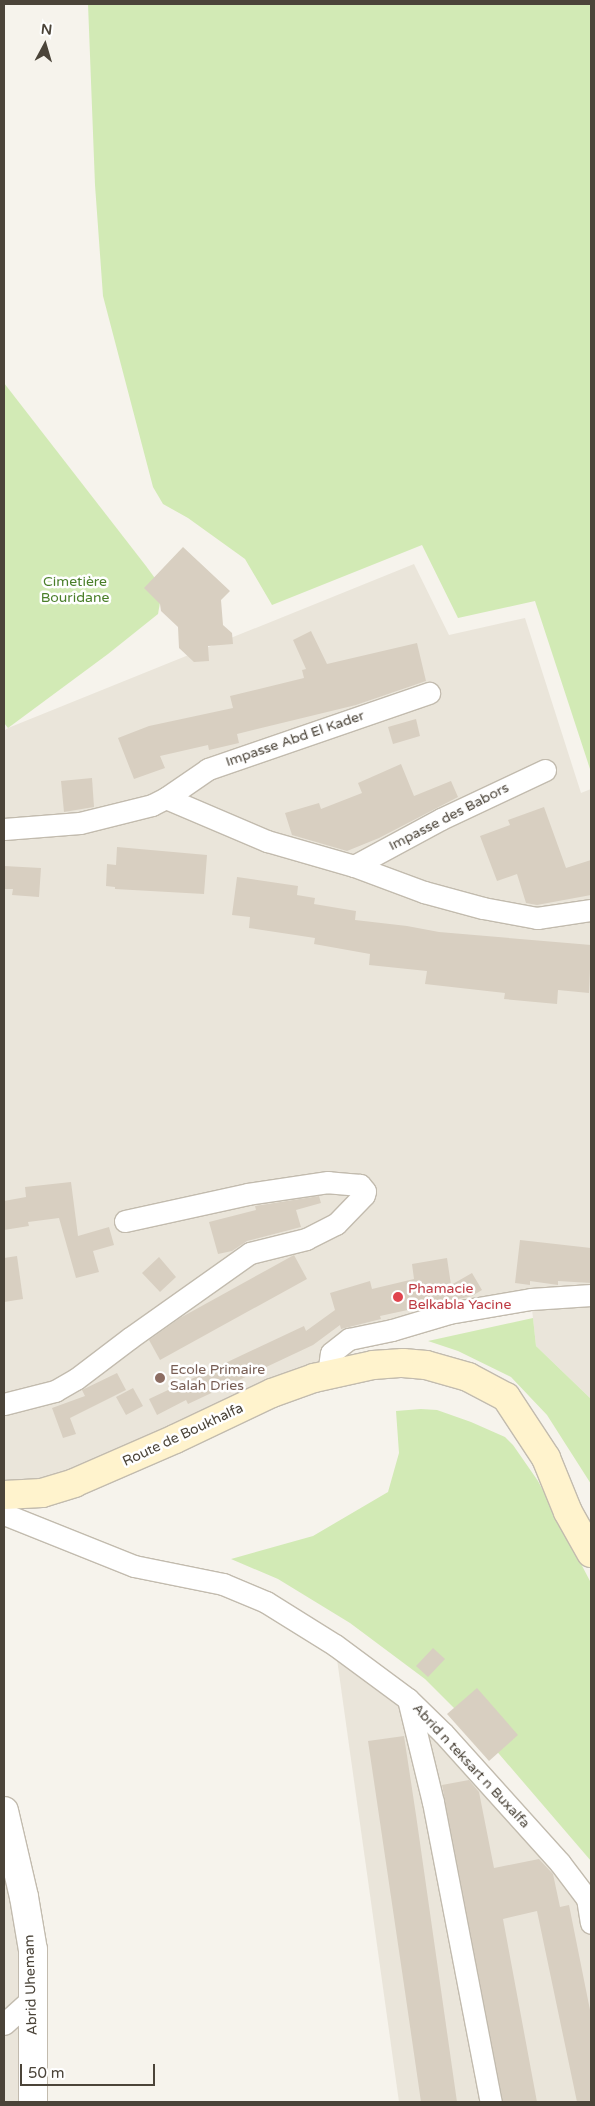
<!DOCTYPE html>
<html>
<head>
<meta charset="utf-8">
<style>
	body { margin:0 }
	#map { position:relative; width:595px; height:2106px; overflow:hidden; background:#f6f3ec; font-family:"Varela Round",sans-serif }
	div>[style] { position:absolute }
	.residential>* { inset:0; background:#eae5da }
	.green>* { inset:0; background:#d2eab5 }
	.building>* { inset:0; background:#d8cfc1 }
	.roads { filter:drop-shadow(1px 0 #c2bbae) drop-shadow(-1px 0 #c2bbae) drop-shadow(0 1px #c2bbae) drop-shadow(0 -1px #c2bbae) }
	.minor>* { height:21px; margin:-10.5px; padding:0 10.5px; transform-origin:10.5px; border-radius:10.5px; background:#fff }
	.tertiary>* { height:28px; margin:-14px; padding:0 14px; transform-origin:14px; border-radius:14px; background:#fff }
	.secondary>* { height:28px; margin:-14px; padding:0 14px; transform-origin:14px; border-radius:14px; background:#fff3cd }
	.dots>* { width:14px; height:14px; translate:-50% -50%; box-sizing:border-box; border:2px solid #fff; border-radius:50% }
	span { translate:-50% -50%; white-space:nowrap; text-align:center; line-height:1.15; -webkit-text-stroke:5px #fff; paint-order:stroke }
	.park-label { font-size:14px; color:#4a7f2a }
	.street-label { font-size:14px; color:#4b4439 }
	.health-label { font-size:14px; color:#be3a42 }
	.left { translate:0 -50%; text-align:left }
	.education-label { font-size:14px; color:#785e54 }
	.frame { position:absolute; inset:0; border:5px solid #4b4439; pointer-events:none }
	.north { position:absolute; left:20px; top:20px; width:50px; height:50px; -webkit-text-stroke:4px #fff; paint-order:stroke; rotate:6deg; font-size:14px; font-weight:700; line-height:20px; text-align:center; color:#4b4439 }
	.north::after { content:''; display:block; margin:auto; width:18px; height:22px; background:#4b4439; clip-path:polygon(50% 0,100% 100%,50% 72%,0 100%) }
	.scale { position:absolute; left:20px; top:2064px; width:135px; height:22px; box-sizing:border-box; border:2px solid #4b4439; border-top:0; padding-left:6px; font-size:15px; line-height:18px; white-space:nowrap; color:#4b4439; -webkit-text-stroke:4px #fff; paint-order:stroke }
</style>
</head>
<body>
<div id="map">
	<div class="residential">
		<i style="clip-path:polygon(414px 564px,449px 635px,525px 618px,581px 793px,591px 789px,591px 1399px,536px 1346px,531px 1300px,349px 1339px,328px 1374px,4px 1495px,4px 731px,8px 728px)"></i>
		<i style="clip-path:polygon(335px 1645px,408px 1699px,591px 1904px,591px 2102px,399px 2102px)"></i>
		<i style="clip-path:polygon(4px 1811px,13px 1848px,33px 2102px,4px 2102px)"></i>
	</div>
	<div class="green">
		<i style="clip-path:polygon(88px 4px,591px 4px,591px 772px,535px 601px,458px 618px,422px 545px,272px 605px,245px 559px,188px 518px,163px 504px,153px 487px,103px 296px,95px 185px)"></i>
		<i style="clip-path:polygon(4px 383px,146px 566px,157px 581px,161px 597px,158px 614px,108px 654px,8px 728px,4px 723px)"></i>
		<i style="clip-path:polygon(533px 1318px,536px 1346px,591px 1399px,591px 1484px,547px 1415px,511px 1377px,458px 1351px,428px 1341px)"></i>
		<i style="clip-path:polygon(421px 1409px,437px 1410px,471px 1422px,505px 1437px,513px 1445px,538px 1481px,591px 1583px,591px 1861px,494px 1748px,425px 1679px,350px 1623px,278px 1579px,231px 1559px,313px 1536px,388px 1492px,399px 1453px,396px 1411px)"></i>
	</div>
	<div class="building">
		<i style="clip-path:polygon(183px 547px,230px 591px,221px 600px,223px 625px,232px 633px,233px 644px,208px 646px,209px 661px,194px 662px,179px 648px,178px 627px,161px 611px,160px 604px,144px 588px)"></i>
		<i style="clip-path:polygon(311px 631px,327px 664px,417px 643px,426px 681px,356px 705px,237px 734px,239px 743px,209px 750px,208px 745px,160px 756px,165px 768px,134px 779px,118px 738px,149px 726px,233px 708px,230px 696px,304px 678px,302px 670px,306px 669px,293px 640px)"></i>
		<i style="clip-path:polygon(416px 719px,420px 736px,393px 744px,388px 727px)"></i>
		<i style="clip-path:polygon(401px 764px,414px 796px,451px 781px,458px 797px,379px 838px,347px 851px,292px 835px,285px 813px,319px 803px,321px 809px,362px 793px,358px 783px)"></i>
		<i style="clip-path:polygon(92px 778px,94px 807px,64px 812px,61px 781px)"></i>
		<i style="clip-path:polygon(544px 807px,566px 868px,591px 860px,591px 895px,537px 905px,526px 903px,517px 874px,497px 881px,480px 836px,510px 825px,508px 820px)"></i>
		<i style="clip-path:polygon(117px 847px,207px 855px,204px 894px,115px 889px,115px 887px,106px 886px,107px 864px,116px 865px)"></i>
		<i style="clip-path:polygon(4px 866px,41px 868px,39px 897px,12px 895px,13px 889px,4px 889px)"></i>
		<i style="clip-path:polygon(237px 877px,298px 886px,297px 895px,315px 898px,314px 904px,356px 911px,355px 920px,407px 926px,439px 932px,591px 945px,589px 993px,558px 990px,557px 1004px,504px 999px,505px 993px,425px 984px,427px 971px,369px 965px,370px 954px,314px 944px,315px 938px,249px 928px,250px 917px,232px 915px)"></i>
		<i style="clip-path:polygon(71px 1182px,78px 1236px,109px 1227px,114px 1245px,93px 1251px,99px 1272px,76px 1278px,59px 1218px,28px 1222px,29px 1226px,4px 1230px,4px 1201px,26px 1197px,25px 1187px)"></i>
		<i style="clip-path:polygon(319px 1196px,321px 1203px,296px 1210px,301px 1227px,247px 1241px,232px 1251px,218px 1254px,209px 1222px,256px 1210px,255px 1206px)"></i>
		<i style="clip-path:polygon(520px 1240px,591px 1248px,591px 1283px,558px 1281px,558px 1285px,530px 1281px,530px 1285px,515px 1283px)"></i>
		<i style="clip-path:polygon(294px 1255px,307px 1279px,160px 1360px,149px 1340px,180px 1318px)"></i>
		<i style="clip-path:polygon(17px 1256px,23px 1299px,4px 1302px,4px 1258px)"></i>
		<i style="clip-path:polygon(159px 1257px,176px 1277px,160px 1292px,142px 1273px)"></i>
		<i style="clip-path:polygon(447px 1258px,451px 1285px,472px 1273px,482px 1290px,472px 1296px,380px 1316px,381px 1319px,341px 1329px,340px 1325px,313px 1345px,188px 1404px,186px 1400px,157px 1415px,149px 1399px,304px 1326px,306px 1331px,335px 1310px,330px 1293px,370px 1281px,372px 1289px,414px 1279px,412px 1264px)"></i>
		<i style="clip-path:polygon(117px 1373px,126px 1390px,70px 1418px,76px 1434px,63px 1438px,52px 1408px,85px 1396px,82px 1390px)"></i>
		<i style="clip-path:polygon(133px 1388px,143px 1406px,126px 1415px,116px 1397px)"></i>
		<i style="clip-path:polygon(433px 1648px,445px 1659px,428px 1677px,416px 1666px)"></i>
		<i style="clip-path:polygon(477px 1688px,518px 1735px,489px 1761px,447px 1714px)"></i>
		<i style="clip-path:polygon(404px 1736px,416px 1815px,457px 2102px,421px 2102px,403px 1978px,368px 1741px)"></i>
		<i style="clip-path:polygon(469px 1780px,479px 1792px,494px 1868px,539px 1859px,553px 1874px,560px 1907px,569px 1905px,591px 2015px,591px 2102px,577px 2102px,537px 1911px,503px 1919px,537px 2102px,503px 2102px,442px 1785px)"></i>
	</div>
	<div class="roads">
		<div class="minor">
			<i style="left:166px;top:798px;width:51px;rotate:-34.6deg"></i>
			<i style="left:208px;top:769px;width:234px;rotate:-19deg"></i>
			<i style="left:4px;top:829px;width:76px;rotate:-4.5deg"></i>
			<i style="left:80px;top:823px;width:74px;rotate:-14deg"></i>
			<i style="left:152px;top:805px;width:16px;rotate:-27deg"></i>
			<i style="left:166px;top:798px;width:110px;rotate:23.1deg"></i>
			<i style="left:267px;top:841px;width:91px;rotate:16deg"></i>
			<i style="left:354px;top:866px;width:75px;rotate:20.4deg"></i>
			<i style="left:424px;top:892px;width:61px;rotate:15.2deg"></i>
			<i style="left:483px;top:908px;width:55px;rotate:10.5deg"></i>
			<i style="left:537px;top:918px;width:55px;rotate:-8.4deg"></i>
			<i style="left:354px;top:866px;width:99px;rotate:-28.4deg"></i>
			<i style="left:441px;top:819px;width:115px;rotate:-25.2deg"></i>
			<i style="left:328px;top:1374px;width:21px;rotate:-82deg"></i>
			<i style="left:331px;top:1353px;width:23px;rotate:-38deg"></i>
			<i style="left:349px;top:1339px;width:44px;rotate:-11.8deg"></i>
			<i style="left:392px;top:1330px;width:59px;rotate:-16.6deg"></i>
			<i style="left:449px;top:1313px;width:83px;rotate:-9.7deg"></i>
			<i style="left:531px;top:1299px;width:60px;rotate:-3.8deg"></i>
			<i style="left:4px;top:1404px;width:53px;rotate:-14.3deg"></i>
			<i style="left:55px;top:1391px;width:24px;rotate:-30deg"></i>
			<i style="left:76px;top:1379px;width:68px;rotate:-37.2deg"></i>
			<i style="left:130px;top:1338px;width:147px;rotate:-35.3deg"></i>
			<i style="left:250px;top:1253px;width:58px;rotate:-14deg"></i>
			<i style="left:306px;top:1239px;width:34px;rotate:-27deg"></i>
			<i style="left:336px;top:1224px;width:40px;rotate:-46deg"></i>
			<i style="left:364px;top:1195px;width:4px;rotate:-76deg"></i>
			<i style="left:365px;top:1191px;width:8px;rotate:-130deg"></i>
			<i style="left:360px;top:1185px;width:32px;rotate:-175deg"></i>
			<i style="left:328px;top:1182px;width:81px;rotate:171.5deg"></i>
			<i style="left:248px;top:1194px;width:126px;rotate:167.6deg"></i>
			<i style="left:4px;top:1514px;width:140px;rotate:21.8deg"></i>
			<i style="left:134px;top:1566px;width:91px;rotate:11.4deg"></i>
			<i style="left:223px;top:1584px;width:47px;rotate:22.7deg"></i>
			<i style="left:266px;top:1602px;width:81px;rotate:31.9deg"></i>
			<i style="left:335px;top:1645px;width:91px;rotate:36.5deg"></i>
			<i style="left:408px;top:1699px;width:49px;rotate:44.2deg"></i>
			<i style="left:443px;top:1733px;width:175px;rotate:48deg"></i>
			<i style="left:560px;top:1863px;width:51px;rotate:52.9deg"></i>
			<i style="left:408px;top:1699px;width:106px;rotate:76.4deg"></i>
			<i style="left:433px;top:1802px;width:306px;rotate:79.1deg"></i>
			<i style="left:587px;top:1898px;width:25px;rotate:81deg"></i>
			<i style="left:4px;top:2024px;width:39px;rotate:-42deg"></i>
		</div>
		<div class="tertiary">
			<i style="left:4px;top:1811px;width:88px;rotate:76.9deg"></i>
			<i style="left:24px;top:1897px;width:54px;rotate:80.4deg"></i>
			<i style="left:33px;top:1950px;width:152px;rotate:90deg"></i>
		</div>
		<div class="secondary">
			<i style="left:4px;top:1495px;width:38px;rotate:-3deg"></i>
			<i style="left:42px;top:1493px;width:34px;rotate:-17deg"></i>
			<i style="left:74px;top:1483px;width:110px;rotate:-23.5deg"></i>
			<i style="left:175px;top:1439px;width:107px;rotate:-25.4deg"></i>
			<i style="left:272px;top:1393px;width:45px;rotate:-19.7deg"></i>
			<i style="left:314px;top:1378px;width:60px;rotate:-12.4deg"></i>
			<i style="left:373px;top:1365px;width:30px;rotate:-4deg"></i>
			<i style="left:403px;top:1363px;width:23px;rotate:5deg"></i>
			<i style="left:426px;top:1365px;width:44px;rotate:15.9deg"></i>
			<i style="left:468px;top:1377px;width:43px;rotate:27.8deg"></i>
			<i style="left:506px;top:1397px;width:73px;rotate:56.7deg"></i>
			<i style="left:546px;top:1458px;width:58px;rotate:67.8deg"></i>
			<i style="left:568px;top:1512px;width:47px;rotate:60.7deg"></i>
		</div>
	</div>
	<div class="dots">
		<i style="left:398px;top:1297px;background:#e0444e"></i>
		<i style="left:160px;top:1378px;background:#8d6e63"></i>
	</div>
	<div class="park-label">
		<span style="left:75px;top:590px">Cimetière<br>Bouridane</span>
	</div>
	<div class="street-label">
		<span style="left:295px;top:739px;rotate:-19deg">Impasse Abd El Kader</span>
		<span style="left:449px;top:817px;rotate:-27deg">Impasse des Babors</span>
		<span style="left:183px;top:1435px;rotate:-25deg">Route de Boukhalfa</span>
		<span style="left:471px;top:1766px;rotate:47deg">Abrid n teksart n Buxalfa</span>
		<span style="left:31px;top:1985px;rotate:-92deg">Abrid Uhemam</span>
	</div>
	<div class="health-label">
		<span class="left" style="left:408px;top:1297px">Phamacie<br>Belkabla Yacine</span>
	</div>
	<div class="education-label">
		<span class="left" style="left:170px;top:1378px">Ecole Primaire<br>Salah Dries</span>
	</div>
	<div class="frame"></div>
	<div class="north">N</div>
	<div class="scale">50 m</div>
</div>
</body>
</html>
